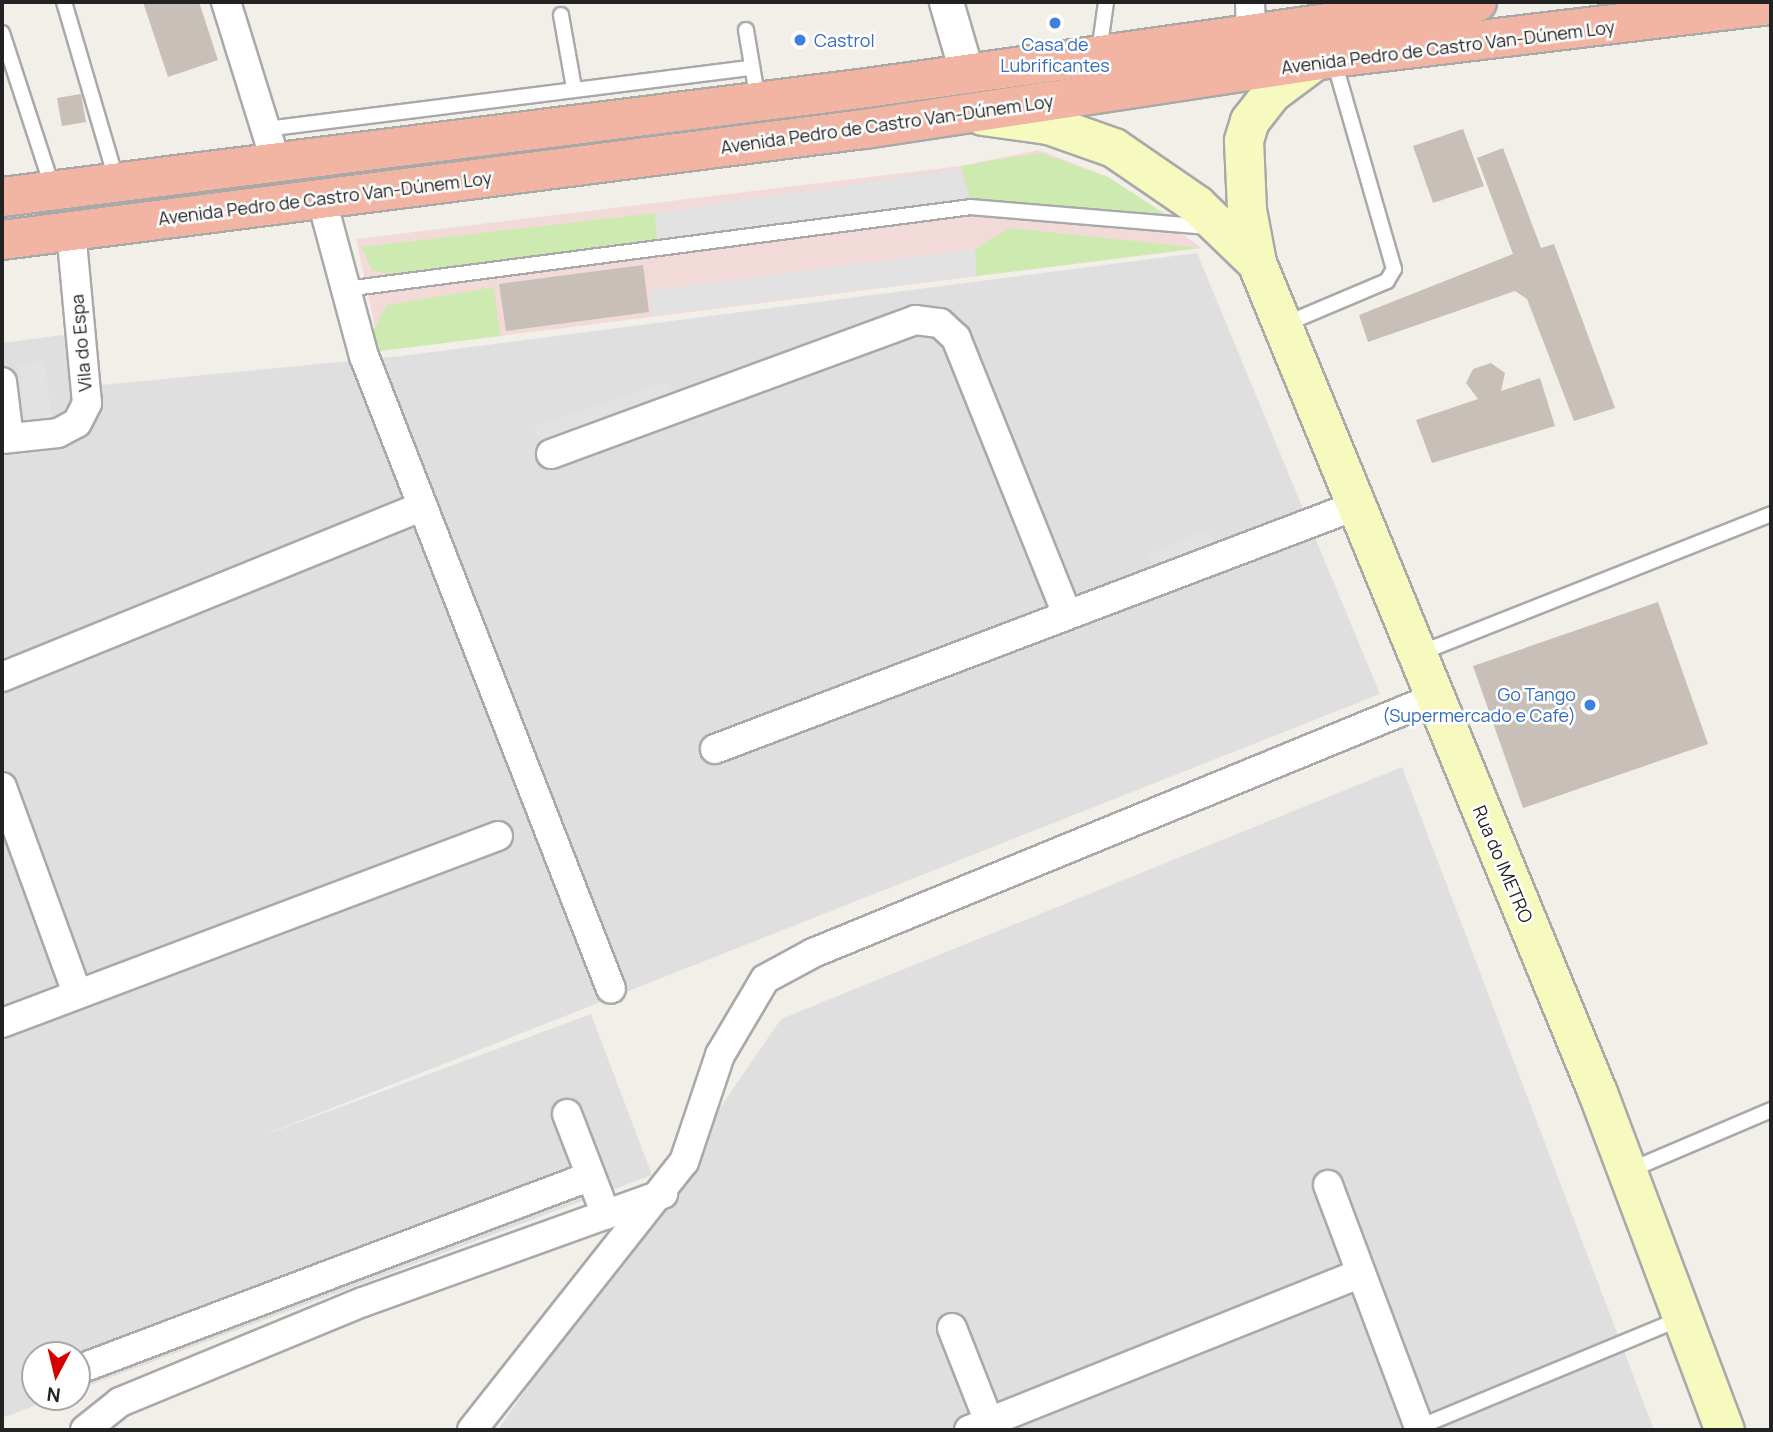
<!DOCTYPE html>
<html>
<head>
<meta charset="utf-8">
<style>
	body { margin:0 }
	#map { position:relative; width:1773px; height:1432px; overflow:hidden; background:#f2efe9; font-family:Manrope,sans-serif }
	div>[style] { position:absolute }
	.residential>* { inset:0; background:#e0dfdf }
	.commercial>* { inset:0; background:#f2dad9 }
	.grass>* { inset:0; background:#cdebb0 }
	.parking>* { inset:0; background:#e2e2e2 }
	.building>* { inset:0; background:#c7bfb8 }
	.roads { filter:drop-shadow(2px 0 #a9a9a9) drop-shadow(-2px 0 #a9a9a9) drop-shadow(0 2px #a9a9a9) drop-shadow(0 -2px #a9a9a9) }
	.service>* { height:14px; margin:-7px; padding:0 7px; transform-origin:7px; border-radius:7px; background:#fff }
	.minor>* { height:28px; margin:-14px; padding:0 14px; transform-origin:14px; border-radius:14px; background:#fff }
	.tertiary>* { height:33px; margin:-16.5px; padding:0 16.5px; transform-origin:16.5px; border-radius:16.5px; background:#fff }
	.secondary>* { height:38px; margin:-19px; padding:0 19px; transform-origin:19px; border-radius:19px; background:#f7fabf }
	.trunk>* { height:38px; margin:-19px; padding:0 19px; transform-origin:19px; border-radius:19px; background:#f2b4a3 }
	.dots>* { width:19px; height:19px; translate:-50% -50%; box-sizing:border-box; border:4px solid #fff; border-radius:50% }
	span { translate:-50% -50%; white-space:nowrap; text-align:center; line-height:1.15; -webkit-text-stroke:5px #fff; paint-order:stroke }
	.shop-label { font-size:18px; color:#366cbe }
	.left { translate:0 -50%; text-align:left }
	.right { translate:-100% -50%; text-align:right }
	.street-label { font-size:18px; color:#222 }
	.frame { position:absolute; inset:0; border:4px solid #222; pointer-events:none }
	.north { position:absolute; left:21px; top:1341px; width:70px; height:70px; box-sizing:border-box; background:#fff; border:2px solid #a7a7a7; border-radius:50%; rotate:187deg; font-size:19px; font-weight:700; line-height:28px; text-align:center; color:#222 }
	.north::after { content:''; display:block; margin:auto; width:24px; height:32px; background:#d40000; clip-path:polygon(50% 0,100% 100%,50% 72%,0 100%) }
</style>
</head>
<body>
<div id="map">
	<div class="residential">
		<i style="clip-path:polygon(1197px 253px,1380px 694px,254px 1139px,591px 1014px,652px 1175px,77px 1390px,77px 1355px,35px 1355px,35px 1397px,58px 1397px,2px 1418px,2px 343px,62px 335px,76px 345px,82px 387px,401px 356px)"></i>
		<i style="clip-path:polygon(1402px 767px,1654px 1430px,498px 1430px,781px 1019px)"></i>
	</div>
	<div class="commercial">
		<i style="clip-path:polygon(1039px 150px,1108px 177px,1201px 248px,380px 351px,356px 239px,961px 166px)"></i>
	</div>
	<div class="grass">
		<i style="clip-path:polygon(1040px 153px,1108px 177px,1179px 223px,970px 200px,961px 166px)"></i>
		<i style="clip-path:polygon(655px 213px,658px 244px,399px 276px,372px 270px,361px 247px)"></i>
		<i style="clip-path:polygon(1010px 228px,1201px 248px,976px 276px,975px 249px)"></i>
		<i style="clip-path:polygon(494px 287px,500px 336px,380px 351px,373px 331px,387px 305px)"></i>
	</div>
	<div class="parking">
		<i style="clip-path:polygon(960px 169px,970px 200px,658px 244px,655px 213px)"></i>
		<i style="clip-path:polygon(975px 249px,976px 276px,652px 315px,649px 291px)"></i>
		<i style="clip-path:polygon(44px 361px,53px 425px,27px 428px,18px 365px)"></i>
		<i style="clip-path:polygon(665px 382px,681px 399px,541px 447px,534px 427px)"></i>
		<i style="clip-path:polygon(1207px 530px,1221px 551px,1157px 577px,1148px 554px)"></i>
	</div>
	<div class="building">
		<i style="clip-path:polygon(143px 2px,199px 2px,218px 60px,168px 77px)"></i>
		<i style="clip-path:polygon(81px 94px,86px 122px,62px 126px,57px 98px)"></i>
		<i style="clip-path:polygon(1463px 129px,1484px 186px,1433px 203px,1413px 146px)"></i>
		<i style="clip-path:polygon(1503px 148px,1541px 248px,1554px 244px,1615px 408px,1574px 421px,1527px 299px,1515px 291px,1368px 342px,1359px 315px,1513px 254px,1477px 158px)"></i>
		<i style="clip-path:polygon(643px 265px,649px 312px,506px 331px,499px 284px)"></i>
		<i style="clip-path:polygon(1491px 363px,1505px 373px,1501px 391px,1540px 378px,1555px 426px,1432px 463px,1416px 420px,1478px 399px,1466px 383px,1473px 369px)"></i>
		<i style="clip-path:polygon(1658px 602px,1708px 744px,1523px 808px,1473px 666px)"></i>
	</div>
	<div class="roads">
		<div class="service">
			<i style="left:64px;top:2px;width:188px;rotate:73.6deg"></i>
			<i style="left:561px;top:15px;width:74px;rotate:79.9deg"></i>
			<i style="left:746px;top:30px;width:72px;rotate:80.4deg"></i>
			<i style="left:2px;top:33px;width:164px;rotate:71.9deg"></i>
			<i style="left:1099px;top:52px;width:50px;rotate:-82deg"></i>
			<i style="left:266px;top:129px;width:490px;rotate:-7.2deg"></i>
			<i style="left:346px;top:289px;width:630px;rotate:-7.47deg"></i>
			<i style="left:971px;top:207px;width:237px;rotate:4.8deg"></i>
			<i style="left:1283px;top:325px;width:113px;rotate:-22.9deg"></i>
			<i style="left:1387px;top:281px;width:14px;rotate:-60deg"></i>
			<i style="left:1394px;top:269px;width:220px;rotate:-106.1deg"></i>
			<i style="left:1418px;top:654px;width:380px;rotate:-21.6deg"></i>
			<i style="left:1628px;top:1171px;width:155px;rotate:-23.1deg"></i>
			<i style="left:1419px;top:1427px;width:282px;rotate:-22.5deg"></i>
		</div>
		<div class="minor">
			<i style="left:226px;top:2px;width:169px;rotate:72.7deg"></i>
			<i style="left:1250px;top:2px;width:33px;rotate:88deg"></i>
			<i style="left:321px;top:197px;width:165px;rotate:74.9deg"></i>
			<i style="left:364px;top:356px;width:679px;rotate:68.68deg"></i>
			<i style="left:2px;top:382px;width:56px;rotate:82.9deg"></i>
			<i style="left:2px;top:439px;width:56px;rotate:-6.1deg"></i>
			<i style="left:58px;top:433px;width:21px;rotate:-28deg"></i>
			<i style="left:77px;top:423px;width:22px;rotate:-63deg"></i>
			<i style="left:87px;top:403px;width:173px;rotate:-95.3deg"></i>
			<i style="left:551px;top:454px;width:388px;rotate:-20.2deg"></i>
			<i style="left:915px;top:320px;width:25px;rotate:7deg"></i>
			<i style="left:940px;top:323px;width:22px;rotate:43deg"></i>
			<i style="left:956px;top:338px;width:295px;rotate:68.1deg"></i>
			<i style="left:2px;top:677px;width:454px;rotate:-22.1deg"></i>
			<i style="left:715px;top:749px;width:685px;rotate:-20.79deg"></i>
			<i style="left:2px;top:787px;width:219px;rotate:70deg"></i>
			<i style="left:2px;top:1023px;width:530px;rotate:-20.66deg"></i>
			<i style="left:567px;top:1114px;width:108px;rotate:68.9deg"></i>
			<i style="left:1328px;top:1185px;width:262px;rotate:69.4deg"></i>
			<i style="left:952px;top:1328px;width:101px;rotate:68.5deg"></i>
			<i style="left:77px;top:1370px;width:549px;rotate:-20.68deg"></i>
			<i style="left:85px;top:1430px;width:45px;rotate:-38.7deg"></i>
			<i style="left:120px;top:1402px;width:263px;rotate:-22.4deg"></i>
			<i style="left:363px;top:1302px;width:319px;rotate:-19.8deg"></i>
			<i style="left:472px;top:1430px;width:342px;rotate:-51.7deg"></i>
			<i style="left:684px;top:1162px;width:113px;rotate:-71.4deg"></i>
			<i style="left:720px;top:1055px;width:88px;rotate:-59.4deg"></i>
			<i style="left:765px;top:979px;width:55px;rotate:-28.4deg"></i>
			<i style="left:813px;top:953px;width:671px;rotate:-22.32deg"></i>
			<i style="left:969px;top:1430px;width:422px;rotate:-21.8deg"></i>
		</div>
		<div class="tertiary">
			<i style="left:946px;top:2px;width:75px;rotate:73.7deg"></i>
		</div>
		<div class="secondary">
			<i style="left:1315px;top:61px;width:54px;rotate:143.3deg"></i>
			<i style="left:1272px;top:93px;width:36px;rotate:128deg"></i>
			<i style="left:1250px;top:121px;width:21px;rotate:107deg"></i>
			<i style="left:1244px;top:141px;width:69px;rotate:87.5deg"></i>
			<i style="left:1247px;top:210px;width:54px;rotate:79.3deg"></i>
			<i style="left:1257px;top:263px;width:897px;rotate:67.67deg"></i>
			<i style="left:1598px;top:1093px;width:360px;rotate:69.4deg"></i>
			<i style="left:983px;top:116px;width:67px;rotate:7.8deg"></i>
			<i style="left:1049px;top:125px;width:69px;rotate:19.5deg"></i>
			<i style="left:1114px;top:148px;width:101px;rotate:34.5deg"></i>
			<i style="left:1197px;top:205px;width:83px;rotate:44deg"></i>
		</div>
		<div class="trunk">
			<i style="left:2px;top:197px;width:872px;rotate:-7.18deg"></i>
			<i style="left:867px;top:88px;width:616px;rotate:-8.02deg"></i>
			<i style="left:2px;top:240px;width:869px;rotate:-7.34deg"></i>
			<i style="left:864px;top:129px;width:473px;rotate:-8.6deg"></i>
			<i style="left:1332px;top:58px;width:442px;rotate:-6.9deg"></i>
		</div>
	</div>
	<div class="dots">
		<i style="left:1055px;top:23px;background:#3f7fe0"></i>
		<i style="left:800px;top:40px;background:#3f7fe0"></i>
		<i style="left:1590px;top:705px;background:#3f7fe0"></i>
	</div>
	<div class="shop-label">
		<span class="left" style="left:814px;top:40px">Castrol</span>
		<span style="left:1055px;top:55px">Casa de<br>Lubrificantes</span>
		<span class="right" style="left:1576px;top:705px">Go Tango<br>(Supermercado e Cafe)</span>
	</div>
	<div class="street-label">
		<span style="left:1448px;top:47px;rotate:-7deg">Avenida Pedro de Castro Van-Dúnem Loy</span>
		<span style="left:887px;top:124px;rotate:-8deg">Avenida Pedro de Castro Van-Dúnem Loy</span>
		<span style="left:325px;top:198px;rotate:-7deg">Avenida Pedro de Castro Van-Dúnem Loy</span>
		<span style="left:81px;top:343px;rotate:-95deg">Vila do Espa</span>
		<span style="left:1503px;top:864px;rotate:67deg">Rua do IMETRO</span>
	</div>
	<div class="frame"></div>
	<div class="north">N</div>
</div>
</body>
</html>
